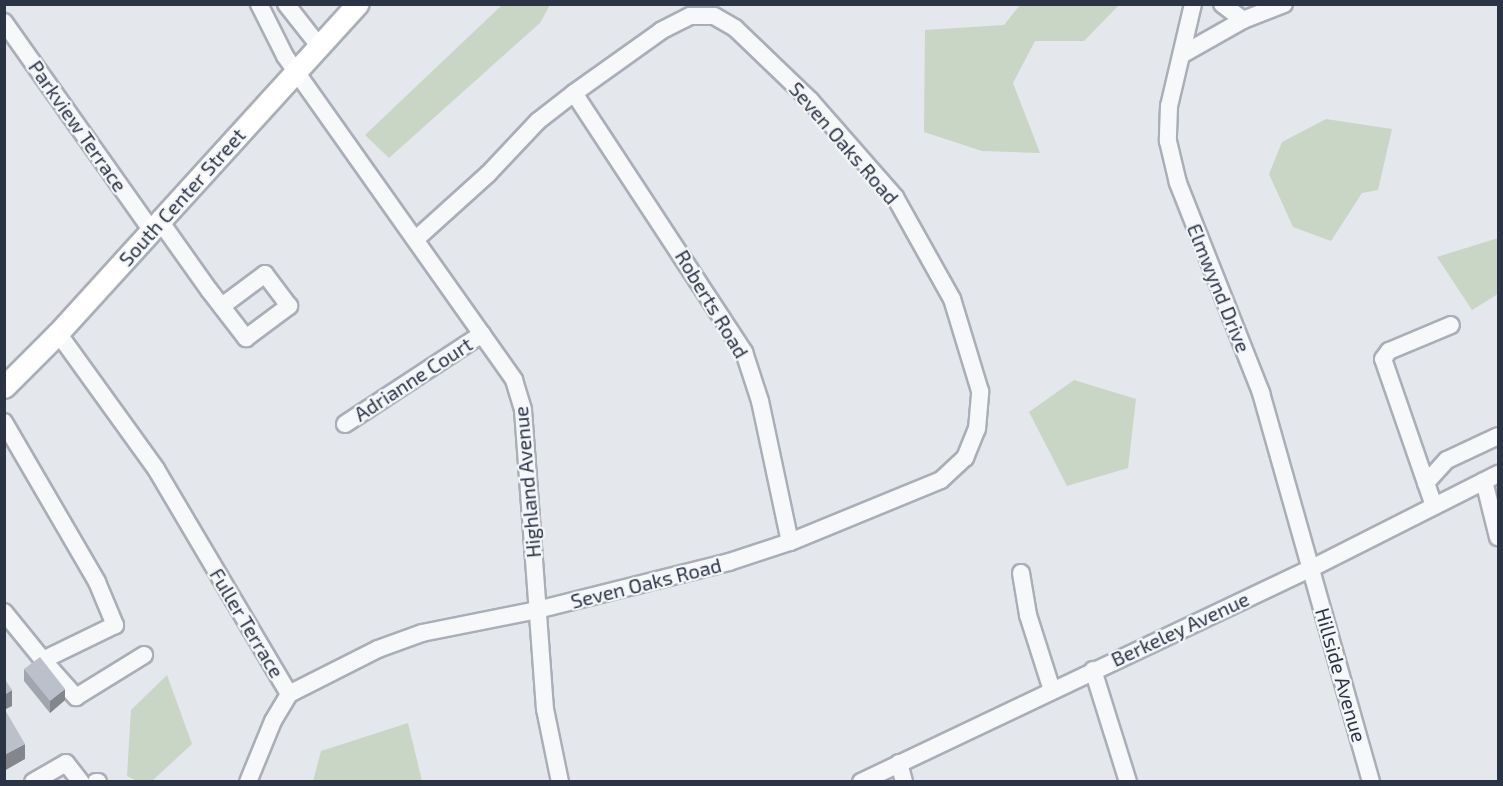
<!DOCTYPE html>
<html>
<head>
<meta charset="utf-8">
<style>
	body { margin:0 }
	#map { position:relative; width:1503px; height:786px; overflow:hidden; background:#e4e7ec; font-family:"Exo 2",sans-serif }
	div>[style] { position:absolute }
	.green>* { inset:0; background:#c9d6c5 }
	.roads { filter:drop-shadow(2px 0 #a9aeb7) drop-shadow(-2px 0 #a9aeb7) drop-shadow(0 2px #a9aeb7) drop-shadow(0 -2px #a9aeb7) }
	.minor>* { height:16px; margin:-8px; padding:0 8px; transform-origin:8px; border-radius:8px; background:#f7f8fa }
	.major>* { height:21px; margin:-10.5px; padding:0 10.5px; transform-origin:10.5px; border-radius:10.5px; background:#fff }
	.wall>* { inset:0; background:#a1a5ae }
	.shaded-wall>* { inset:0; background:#83868d }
	.building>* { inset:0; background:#bbc0ca }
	span { translate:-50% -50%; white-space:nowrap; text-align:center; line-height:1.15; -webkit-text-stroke:4.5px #f4f6f9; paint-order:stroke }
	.street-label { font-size:20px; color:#2b3445 }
	.frame { position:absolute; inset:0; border:6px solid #2b3445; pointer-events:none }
</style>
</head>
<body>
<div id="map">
	<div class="green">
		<i style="clip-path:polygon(503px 4px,550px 5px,540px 23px,389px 158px,365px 135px)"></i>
		<i style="clip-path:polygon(1020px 5px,1119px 5px,1084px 41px,1035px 41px,1013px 83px,1040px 153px,982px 151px,924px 132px,925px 30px,1004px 25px)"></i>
		<i style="clip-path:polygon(1326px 119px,1392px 129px,1378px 190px,1362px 193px,1331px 241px,1293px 227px,1269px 174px,1282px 142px)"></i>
		<i style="clip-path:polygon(1498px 238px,1498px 294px,1472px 310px,1437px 257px)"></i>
		<i style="clip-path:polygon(1074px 380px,1136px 399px,1128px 468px,1067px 486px,1029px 412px)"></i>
		<i style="clip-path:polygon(167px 675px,192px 744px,152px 781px,137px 781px,127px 776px,131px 710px)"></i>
		<i style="clip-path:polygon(408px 723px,422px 781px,313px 781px,321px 751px)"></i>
	</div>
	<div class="roads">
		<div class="minor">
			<i style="left:259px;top:4px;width:58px;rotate:63.4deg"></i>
			<i style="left:285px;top:56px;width:397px;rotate:54.7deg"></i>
			<i style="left:514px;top:380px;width:31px;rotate:73deg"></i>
			<i style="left:523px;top:410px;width:300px;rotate:85.8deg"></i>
			<i style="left:545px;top:709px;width:75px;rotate:78.4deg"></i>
			<i style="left:286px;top:4px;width:53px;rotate:51.8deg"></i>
			<i style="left:1193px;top:4px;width:105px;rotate:103.2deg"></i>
			<i style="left:1169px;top:106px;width:35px;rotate:92deg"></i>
			<i style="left:1168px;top:141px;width:43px;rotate:76.6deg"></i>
			<i style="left:1178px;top:183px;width:226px;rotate:68.4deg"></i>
			<i style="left:1261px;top:393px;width:404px;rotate:74.2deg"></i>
			<i style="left:1222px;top:4px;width:26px;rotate:37deg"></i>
			<i style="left:4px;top:22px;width:255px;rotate:54.7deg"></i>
			<i style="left:1183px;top:54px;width:69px;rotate:-29.5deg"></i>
			<i style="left:1243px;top:20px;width:44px;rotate:-21.3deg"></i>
			<i style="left:574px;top:93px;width:310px;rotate:56.7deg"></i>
			<i style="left:744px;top:352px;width:52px;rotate:71.9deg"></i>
			<i style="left:760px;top:401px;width:144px;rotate:78deg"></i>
			<i style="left:160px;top:221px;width:85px;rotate:54.6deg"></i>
			<i style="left:209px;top:290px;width:61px;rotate:52.4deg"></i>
			<i style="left:246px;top:338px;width:54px;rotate:-36.7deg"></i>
			<i style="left:289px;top:306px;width:40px;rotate:-127deg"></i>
			<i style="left:265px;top:274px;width:54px;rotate:143.3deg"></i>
			<i style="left:58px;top:333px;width:168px;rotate:54.2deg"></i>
			<i style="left:156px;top:469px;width:261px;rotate:59.4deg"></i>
			<i style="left:4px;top:422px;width:185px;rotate:59.8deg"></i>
			<i style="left:97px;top:582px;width:47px;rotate:67.3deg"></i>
			<i style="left:115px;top:625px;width:80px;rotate:154.1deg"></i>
			<i style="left:43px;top:660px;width:62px;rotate:-129.1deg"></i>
			<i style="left:345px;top:424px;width:164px;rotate:-33.3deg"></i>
			<i style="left:1484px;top:481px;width:58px;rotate:76deg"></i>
			<i style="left:1426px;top:483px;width:131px;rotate:-109.1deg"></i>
			<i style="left:1383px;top:359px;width:10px;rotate:-53deg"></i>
			<i style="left:1389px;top:351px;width:67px;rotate:-22.8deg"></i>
			<i style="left:1434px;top:506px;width:24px;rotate:-109deg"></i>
			<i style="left:1426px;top:483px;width:31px;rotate:-48deg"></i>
			<i style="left:1447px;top:460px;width:56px;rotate:-25.2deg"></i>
			<i style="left:1021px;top:573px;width:43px;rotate:80.5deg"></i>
			<i style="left:1028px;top:615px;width:79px;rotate:72.3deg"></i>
			<i style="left:43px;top:660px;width:50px;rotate:48.3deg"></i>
			<i style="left:76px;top:697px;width:80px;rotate:-31.7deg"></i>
			<i style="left:1093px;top:670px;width:117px;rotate:72.6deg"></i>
			<i style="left:289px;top:694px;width:100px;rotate:-26.8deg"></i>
			<i style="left:378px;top:649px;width:47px;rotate:-20deg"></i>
			<i style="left:422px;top:633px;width:117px;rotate:-11.3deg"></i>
			<i style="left:537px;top:610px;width:198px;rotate:-14deg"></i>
			<i style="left:729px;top:562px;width:64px;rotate:-18.2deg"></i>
			<i style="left:790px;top:542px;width:163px;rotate:-22.3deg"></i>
			<i style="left:941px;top:480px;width:33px;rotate:-43deg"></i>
			<i style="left:965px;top:458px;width:31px;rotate:-68deg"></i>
			<i style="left:977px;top:429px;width:38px;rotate:-85deg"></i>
			<i style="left:980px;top:391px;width:96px;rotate:-106.9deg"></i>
			<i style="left:952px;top:299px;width:117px;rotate:-119.2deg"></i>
			<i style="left:895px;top:197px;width:128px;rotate:-131.2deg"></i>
			<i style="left:811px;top:101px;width:105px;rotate:-136.2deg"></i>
			<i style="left:735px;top:28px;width:24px;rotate:-150deg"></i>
			<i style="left:714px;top:16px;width:24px;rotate:180deg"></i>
			<i style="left:690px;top:16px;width:33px;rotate:153deg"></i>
			<i style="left:661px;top:31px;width:107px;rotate:144.5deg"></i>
			<i style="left:574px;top:93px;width:46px;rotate:142.1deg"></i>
			<i style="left:538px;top:121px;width:73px;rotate:133.3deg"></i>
			<i style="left:488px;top:174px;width:97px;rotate:137.9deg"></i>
			<i style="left:899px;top:763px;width:20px;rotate:75deg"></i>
			<i style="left:33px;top:782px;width:38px;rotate:-30deg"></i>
			<i style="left:66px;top:763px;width:24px;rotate:52deg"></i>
			<i style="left:96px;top:782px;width:2px"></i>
			<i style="left:248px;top:782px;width:66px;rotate:-67.7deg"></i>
			<i style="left:273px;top:721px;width:31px;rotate:-59deg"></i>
			<i style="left:861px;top:782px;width:497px;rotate:-25.4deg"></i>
			<i style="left:1310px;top:569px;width:211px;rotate:-26.8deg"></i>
		</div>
		<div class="major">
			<i style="left:4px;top:387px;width:76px;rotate:-45deg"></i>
			<i style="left:58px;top:333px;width:445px;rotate:-47.7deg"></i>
		</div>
	</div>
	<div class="wall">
		<i style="clip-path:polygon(24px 669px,65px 700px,50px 713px,24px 681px)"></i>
	</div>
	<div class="shaded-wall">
		<i style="clip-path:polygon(65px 689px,65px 700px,50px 713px,50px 701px)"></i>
		<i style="clip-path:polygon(12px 690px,12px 706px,4px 710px,4px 695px)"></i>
		<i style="clip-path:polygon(25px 744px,25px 759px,4px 771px,4px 755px)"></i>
	</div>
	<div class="building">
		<i style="clip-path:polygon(40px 657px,65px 689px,50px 701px,24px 669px)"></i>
		<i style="clip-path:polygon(4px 678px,12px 690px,4px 695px)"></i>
		<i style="clip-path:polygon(4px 708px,25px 744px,4px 755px)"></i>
	</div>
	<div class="street-label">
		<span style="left:78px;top:126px;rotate:55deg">Parkview Terrace</span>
		<span style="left:844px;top:143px;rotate:49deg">Seven Oaks Road</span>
		<span style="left:182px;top:197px;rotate:-48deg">South Center Street</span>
		<span style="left:1219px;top:288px;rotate:68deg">Elmwynd Drive</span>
		<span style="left:712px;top:304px;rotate:59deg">Roberts Road</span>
		<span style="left:413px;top:379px;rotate:-33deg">Adrianne Court</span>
		<span style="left:527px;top:482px;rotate:-95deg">Highland Avenue</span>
		<span style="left:646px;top:583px;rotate:-14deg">Seven Oaks Road</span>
		<span style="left:247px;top:623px;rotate:59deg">Fuller Terrace</span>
		<span style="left:1180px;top:629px;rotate:-25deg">Berkeley Avenue</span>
		<span style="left:1341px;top:675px;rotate:74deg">Hillside Avenue</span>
	</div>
	<div class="frame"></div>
</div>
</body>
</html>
